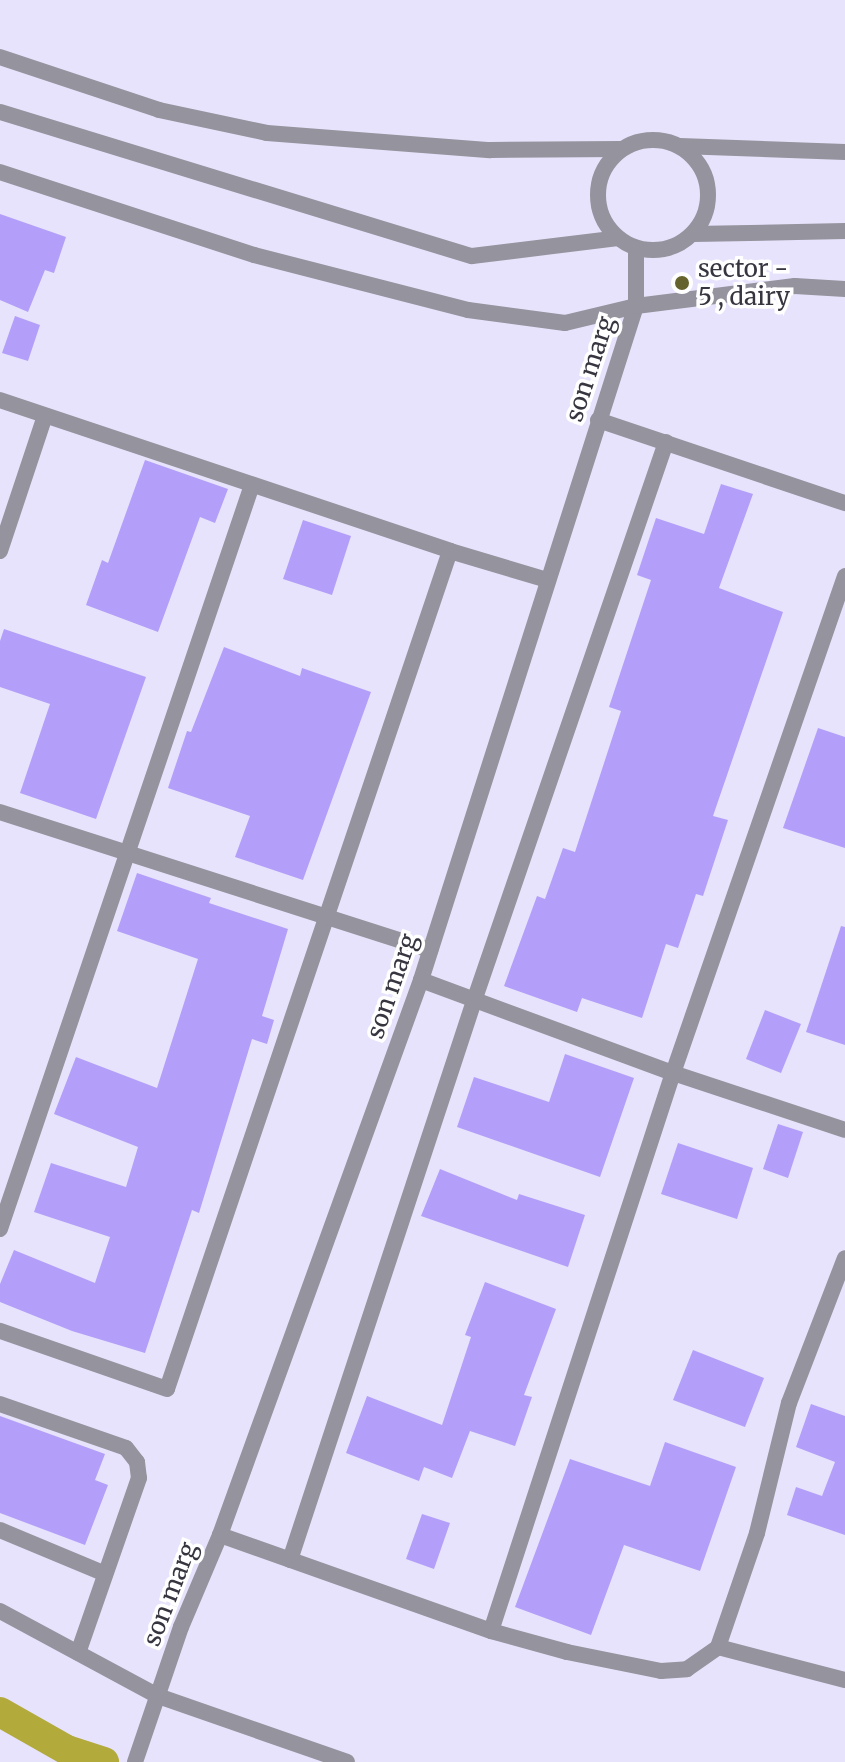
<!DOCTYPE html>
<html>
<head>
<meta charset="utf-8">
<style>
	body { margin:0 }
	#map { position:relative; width:845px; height:1762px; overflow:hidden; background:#e7e3fc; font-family:Merriweather,serif }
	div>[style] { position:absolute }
	.canal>* { height:30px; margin:-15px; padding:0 15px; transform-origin:15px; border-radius:15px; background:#b3aa3c }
	.building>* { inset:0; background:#b39ff9 }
	.minor>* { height:16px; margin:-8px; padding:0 8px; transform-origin:8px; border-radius:8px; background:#95939d }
	.tertiary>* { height:16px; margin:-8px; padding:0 8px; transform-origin:8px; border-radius:8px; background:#95939d }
	.tertiary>.ring { margin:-8px; padding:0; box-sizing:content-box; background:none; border:16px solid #95939d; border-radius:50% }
	.dots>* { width:22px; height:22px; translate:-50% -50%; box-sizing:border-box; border:4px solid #fff; border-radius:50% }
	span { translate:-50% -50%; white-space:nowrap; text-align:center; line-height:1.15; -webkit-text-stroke:7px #fff; paint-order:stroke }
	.poi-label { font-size:24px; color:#37353f }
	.left { translate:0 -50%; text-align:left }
	.street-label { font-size:24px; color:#37353f }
</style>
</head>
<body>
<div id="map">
	<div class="canal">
		<i style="left:0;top:1712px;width:77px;rotate:29.6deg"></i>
		<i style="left:67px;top:1750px;width:39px;rotate:18deg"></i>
	</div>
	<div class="building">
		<i style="clip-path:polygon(0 214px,66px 237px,54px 273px,45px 270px,28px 312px,0 300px)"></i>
		<i style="clip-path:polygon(15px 316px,40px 325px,28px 361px,2px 353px)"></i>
		<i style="clip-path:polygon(145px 460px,228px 489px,215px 523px,200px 517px,158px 632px,86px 605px,102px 560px,108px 563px)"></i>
		<i style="clip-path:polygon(721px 484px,753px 494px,719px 588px,783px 612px,713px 816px,728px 820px,703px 896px,696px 894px,678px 948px,666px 944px,642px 1018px,582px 998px,577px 1012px,504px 986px,537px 896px,545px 899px,563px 848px,575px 852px,621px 711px,609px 707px,651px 580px,637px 575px,656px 518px,704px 534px)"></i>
		<i style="clip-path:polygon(303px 520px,351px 536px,332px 595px,283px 579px)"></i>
		<i style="clip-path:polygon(4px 629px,146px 677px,96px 819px,20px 793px,50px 704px,0 687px,0 641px)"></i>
		<i style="clip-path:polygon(224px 647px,300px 676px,302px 668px,371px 692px,303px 880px,235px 857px,250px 816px,168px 788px,187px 731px,191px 732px)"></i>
		<i style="clip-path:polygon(818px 728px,845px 737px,845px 848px,783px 828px)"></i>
		<i style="clip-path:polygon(137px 873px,211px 898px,209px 903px,288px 929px,262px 1016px,274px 1020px,267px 1044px,252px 1039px,199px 1213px,192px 1210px,145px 1353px,72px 1331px,0 1302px,0 1284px,14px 1250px,95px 1283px,110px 1237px,34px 1212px,51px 1163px,126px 1187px,138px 1147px,54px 1114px,76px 1057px,157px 1088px,198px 959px,117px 931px)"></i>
		<i style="clip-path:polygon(841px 926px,845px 927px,845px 1045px,806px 1032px)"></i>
		<i style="clip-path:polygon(765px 1010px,801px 1024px,781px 1073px,746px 1059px)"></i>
		<i style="clip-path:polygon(565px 1054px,634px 1078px,600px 1177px,457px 1127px,474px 1077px,549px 1102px)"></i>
		<i style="clip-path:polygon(778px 1124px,803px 1132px,788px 1178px,763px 1169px)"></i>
		<i style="clip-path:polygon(678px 1143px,753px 1168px,737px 1219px,661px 1194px)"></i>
		<i style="clip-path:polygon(440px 1169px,517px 1200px,519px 1194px,585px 1215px,568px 1267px,421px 1216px)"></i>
		<i style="clip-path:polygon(485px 1282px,556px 1309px,524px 1395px,532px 1397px,515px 1446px,470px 1431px,452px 1478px,424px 1467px,419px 1481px,346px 1453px,367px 1396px,442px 1425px,471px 1337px,465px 1335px)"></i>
		<i style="clip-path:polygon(693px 1350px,764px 1378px,745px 1427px,673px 1400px)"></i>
		<i style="clip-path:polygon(811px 1404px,845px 1416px,845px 1535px,787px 1515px,796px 1487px,822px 1496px,835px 1462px,796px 1447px)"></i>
		<i style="clip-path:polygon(0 1416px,105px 1454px,95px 1480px,108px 1485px,85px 1545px,0 1513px)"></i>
		<i style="clip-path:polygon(665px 1442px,736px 1467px,700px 1571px,624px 1545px,591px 1635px,515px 1607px,570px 1459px,650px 1486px)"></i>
		<i style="clip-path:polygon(422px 1514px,450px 1523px,434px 1569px,406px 1559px)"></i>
	</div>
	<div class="minor">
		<i style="left:0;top:172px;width:267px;rotate:18.1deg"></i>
		<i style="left:254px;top:255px;width:221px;rotate:14.4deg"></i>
		<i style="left:468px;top:310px;width:98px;rotate:7.6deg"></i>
		<i style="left:565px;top:323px;width:73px;rotate:-13.5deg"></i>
		<i style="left:636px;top:306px;width:160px;rotate:-7.2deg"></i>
		<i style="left:795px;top:286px;width:50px;rotate:3.4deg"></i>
		<i style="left:0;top:400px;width:475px;rotate:18.5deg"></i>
		<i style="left:450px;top:551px;width:884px;rotate:108.66deg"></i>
		<i style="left:167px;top:1389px;width:177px;rotate:-160.8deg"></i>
		<i style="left:598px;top:420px;width:261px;rotate:18.6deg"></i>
		<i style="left:0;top:551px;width:142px;rotate:-71.6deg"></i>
		<i style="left:450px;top:551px;width:101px;rotate:16.6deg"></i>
		<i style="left:0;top:812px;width:452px;rotate:17.8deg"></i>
		<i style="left:421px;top:980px;width:269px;rotate:20.3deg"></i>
		<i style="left:673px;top:1073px;width:181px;rotate:18.3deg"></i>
		<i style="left:0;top:1229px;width:786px;rotate:-71.29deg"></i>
		<i style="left:0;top:1404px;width:133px;rotate:19.2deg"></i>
		<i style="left:126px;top:1448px;width:18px;rotate:52deg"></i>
		<i style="left:137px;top:1462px;width:16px;rotate:83deg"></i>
		<i style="left:139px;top:1478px;width:185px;rotate:109.2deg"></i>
		<i style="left:0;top:1530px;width:114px;rotate:22.7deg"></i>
		<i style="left:220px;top:1535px;width:288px;rotate:19.5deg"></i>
		<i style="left:491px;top:1631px;width:79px;rotate:15.4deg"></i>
		<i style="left:567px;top:1652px;width:96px;rotate:11.4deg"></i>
		<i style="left:661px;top:1671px;width:26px;rotate:-4deg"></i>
		<i style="left:687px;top:1669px;width:38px;rotate:-35deg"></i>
		<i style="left:718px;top:1647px;width:131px;rotate:14.6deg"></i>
		<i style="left:290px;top:1560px;width:589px;rotate:-71.78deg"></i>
		<i style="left:474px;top:1001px;width:591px;rotate:-71.04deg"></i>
		<i style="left:491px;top:1631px;width:584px;rotate:-71.94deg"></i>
		<i style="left:672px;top:1076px;width:529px;rotate:-70.91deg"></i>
		<i style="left:718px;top:1647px;width:120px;rotate:-71.1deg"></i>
		<i style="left:757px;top:1533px;width:134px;rotate:-76.2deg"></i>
		<i style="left:789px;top:1403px;width:155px;rotate:-68.9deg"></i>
	</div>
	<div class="tertiary">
		<i style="left:0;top:57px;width:168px;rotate:18.4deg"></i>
		<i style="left:159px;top:110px;width:110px;rotate:12deg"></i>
		<i style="left:267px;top:133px;width:224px;rotate:4.4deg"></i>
		<i style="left:490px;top:150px;width:131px;rotate:-0.4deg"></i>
		<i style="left:0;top:112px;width:493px;rotate:17deg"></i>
		<i style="left:472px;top:256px;width:147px;rotate:-7deg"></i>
		<i class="ring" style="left:598px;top:140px;width:94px;height:94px"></i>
		<i style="left:680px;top:146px;width:165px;rotate:2.1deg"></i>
		<i style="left:693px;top:234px;width:152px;rotate:-1.1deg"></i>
		<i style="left:0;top:1611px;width:179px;rotate:28.3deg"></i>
		<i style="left:158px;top:1696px;width:200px;rotate:19.2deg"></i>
		<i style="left:135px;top:1762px;width:143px;rotate:-71.2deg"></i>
		<i style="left:181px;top:1627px;width:100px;rotate:-67deg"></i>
		<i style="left:220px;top:1535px;width:590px;rotate:-70.09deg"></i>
		<i style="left:421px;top:980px;width:707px;rotate:-72.31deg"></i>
		<i style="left:636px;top:306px;width:58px;rotate:-90deg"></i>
	</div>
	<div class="dots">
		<i style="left:682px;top:283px;background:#66622e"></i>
	</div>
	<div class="poi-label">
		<span class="left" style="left:698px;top:283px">sector -<br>5 , dairy</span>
	</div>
	<div class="street-label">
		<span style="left:590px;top:369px;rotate:-72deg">son marg</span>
		<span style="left:392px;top:986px;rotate:-71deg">son marg</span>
		<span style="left:170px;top:1594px;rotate:-69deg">son marg</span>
	</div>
</div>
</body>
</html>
